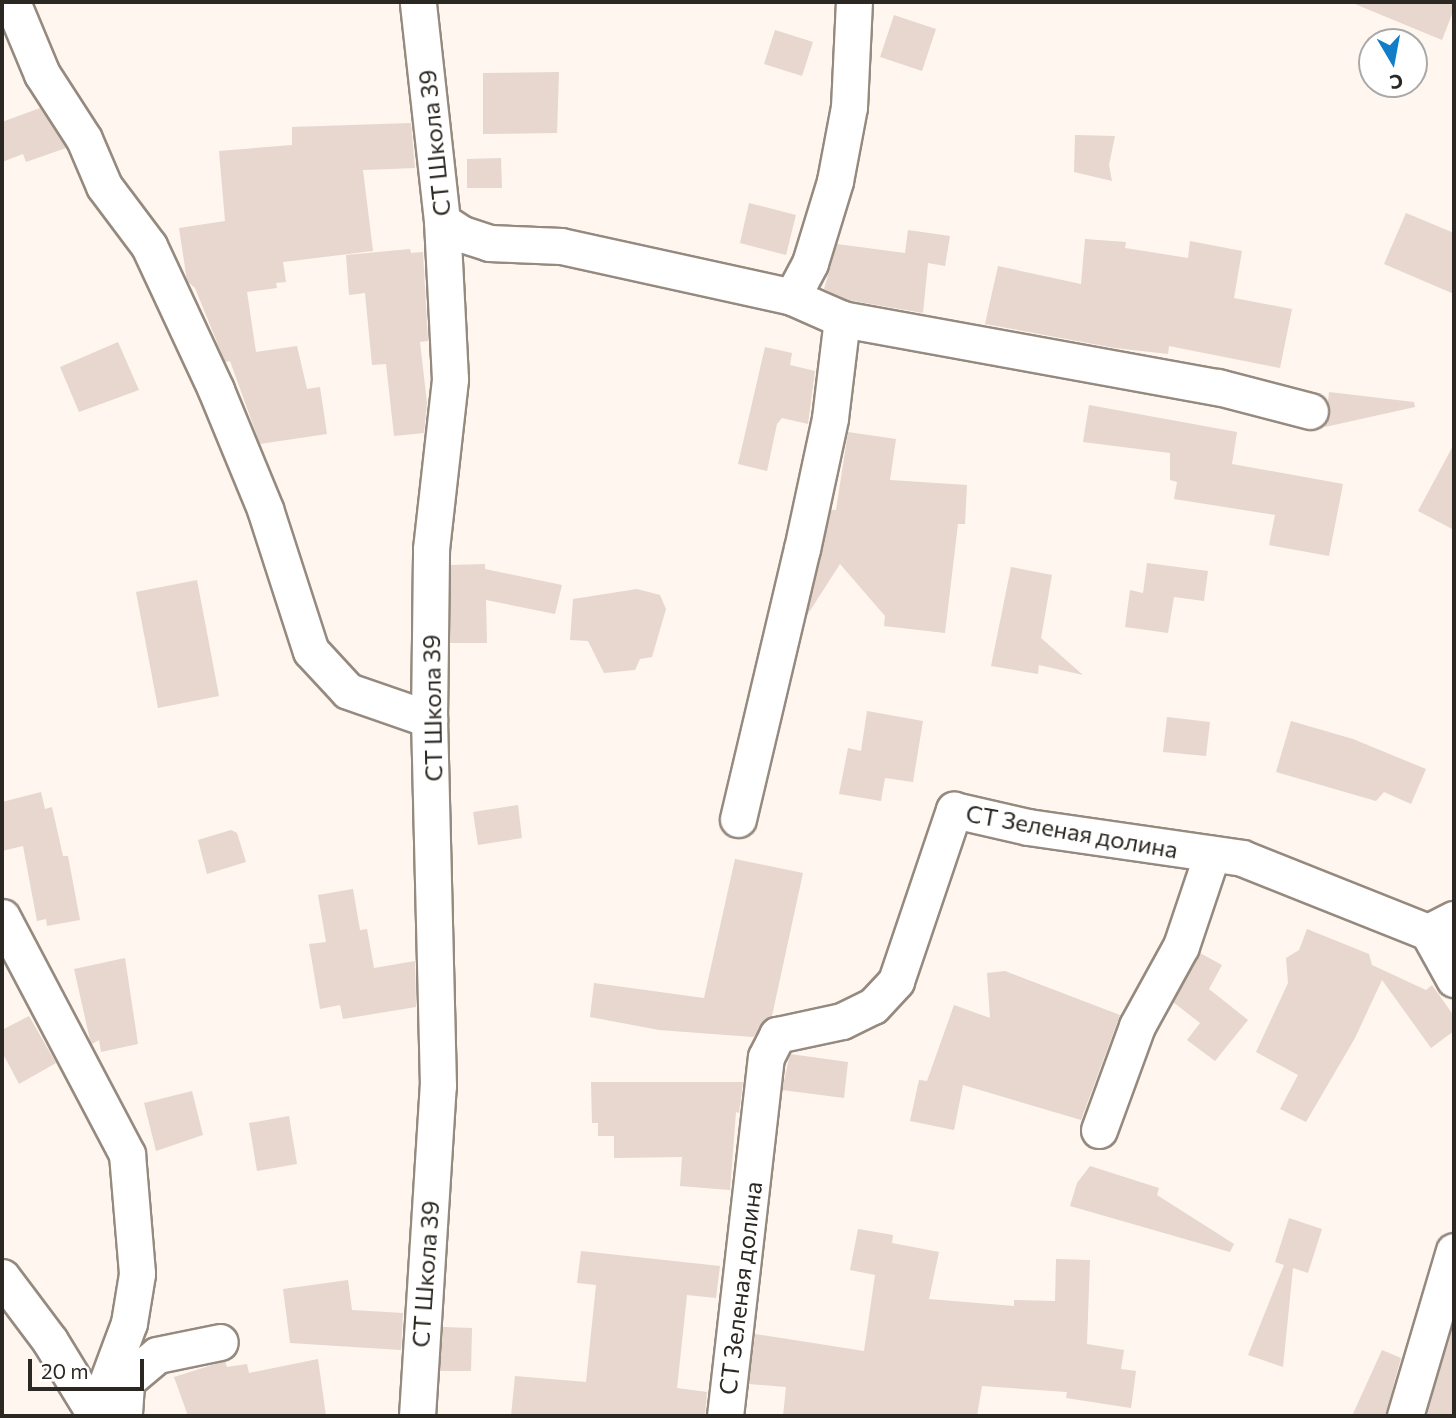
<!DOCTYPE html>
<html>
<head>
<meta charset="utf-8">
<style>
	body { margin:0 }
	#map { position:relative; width:1456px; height:1418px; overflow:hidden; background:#fef6ef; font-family:Commissioner,sans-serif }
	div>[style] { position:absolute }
	.building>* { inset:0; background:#e7d7ce }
	.roads { filter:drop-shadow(2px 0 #968a7f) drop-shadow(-2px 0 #968a7f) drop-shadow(0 2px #968a7f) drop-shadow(0 -2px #968a7f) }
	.minor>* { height:35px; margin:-17.5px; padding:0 17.5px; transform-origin:17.5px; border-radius:17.5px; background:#fff }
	span { translate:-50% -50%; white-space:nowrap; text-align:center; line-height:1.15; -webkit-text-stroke:5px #fff; paint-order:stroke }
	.street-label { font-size:24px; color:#2b2722 }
	.frame { position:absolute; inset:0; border:4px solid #2b2722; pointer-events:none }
	.north { position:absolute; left:1358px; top:28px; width:70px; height:70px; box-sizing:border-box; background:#fff; border:2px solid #aaa9a7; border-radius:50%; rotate:170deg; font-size:19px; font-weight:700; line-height:28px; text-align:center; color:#2b2722 }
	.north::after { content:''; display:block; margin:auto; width:24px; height:32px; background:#137ec8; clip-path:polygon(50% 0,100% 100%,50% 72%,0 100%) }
	.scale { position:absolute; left:28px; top:1359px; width:116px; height:32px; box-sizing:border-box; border:4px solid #2b2722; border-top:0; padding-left:9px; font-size:21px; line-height:24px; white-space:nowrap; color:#2b2722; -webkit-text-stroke:5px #fff; paint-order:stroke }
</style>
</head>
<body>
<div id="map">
	<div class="building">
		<i style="clip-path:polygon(1350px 2px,1454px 2px,1454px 9px,1442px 40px)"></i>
		<i style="clip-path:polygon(894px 15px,936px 29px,922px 71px,880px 57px)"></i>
		<i style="clip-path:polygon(775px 30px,813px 42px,802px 76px,764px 64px)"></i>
		<i style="clip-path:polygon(559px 72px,557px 133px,483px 134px,483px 73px)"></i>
		<i style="clip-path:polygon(40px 108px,66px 148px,26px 162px,23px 154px,2px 162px,2px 122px)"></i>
		<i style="clip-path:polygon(411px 123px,415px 168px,363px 170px,373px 251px,283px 262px,286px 282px,276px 283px,277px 288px,247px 292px,256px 352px,297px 346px,307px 389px,320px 387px,327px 434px,260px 444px,230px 361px,225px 362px,195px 288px,187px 281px,179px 228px,225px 221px,219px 151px,292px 145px,292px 127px)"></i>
		<i style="clip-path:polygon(1075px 135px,1115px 136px,1109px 165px,1112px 181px,1074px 172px)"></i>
		<i style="clip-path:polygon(501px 158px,502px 188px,467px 188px,467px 159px)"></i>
		<i style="clip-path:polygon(749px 203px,796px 215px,786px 255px,740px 243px)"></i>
		<i style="clip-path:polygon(1406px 213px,1454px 233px,1454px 294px,1384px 264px)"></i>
		<i style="clip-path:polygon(908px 230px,950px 236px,945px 266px,928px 263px,923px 313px,848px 300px,824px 289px,837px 244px,905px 253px)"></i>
		<i style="clip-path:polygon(1085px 239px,1126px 242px,1125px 248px,1188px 258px,1190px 241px,1242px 251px,1234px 298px,1292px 309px,1280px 368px,1169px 346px,1168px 354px,1115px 348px,985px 324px,998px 266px,1081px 284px)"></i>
		<i style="clip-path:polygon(410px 249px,411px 253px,423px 252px,428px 341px,420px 342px,427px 403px,424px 433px,394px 436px,386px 364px,372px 365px,365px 293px,349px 295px,346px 255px)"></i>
		<i style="clip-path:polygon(118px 342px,139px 390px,79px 412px,60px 367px)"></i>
		<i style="clip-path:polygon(765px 347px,792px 353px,790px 365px,815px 371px,808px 424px,782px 418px,777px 424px,767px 471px,738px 464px)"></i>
		<i style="clip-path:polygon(1329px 392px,1414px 402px,1415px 407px,1325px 427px)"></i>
		<i style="clip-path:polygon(1089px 405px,1237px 432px,1232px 464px,1343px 484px,1329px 556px,1269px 545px,1275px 515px,1174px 499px,1177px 482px,1170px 480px,1170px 453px,1083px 442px)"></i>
		<i style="clip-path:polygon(848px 432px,896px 439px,890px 480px,967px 485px,965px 524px,958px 524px,945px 633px,884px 626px,885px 616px,840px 564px,806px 617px,831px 510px,836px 510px)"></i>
		<i style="clip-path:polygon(1454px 444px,1454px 530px,1418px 511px)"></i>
		<i style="clip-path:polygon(1147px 563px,1208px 571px,1204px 601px,1174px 597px,1168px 633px,1125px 627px,1130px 590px,1143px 593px)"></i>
		<i style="clip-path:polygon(485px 564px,485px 569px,562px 585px,555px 614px,486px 600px,487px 643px,450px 643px,451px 565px)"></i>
		<i style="clip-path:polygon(1011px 567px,1052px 575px,1041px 638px,1083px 675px,1039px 665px,1038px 674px,991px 666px)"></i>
		<i style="clip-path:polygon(197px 580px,219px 696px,158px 708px,136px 592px)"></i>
		<i style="clip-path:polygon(637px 589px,660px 595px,666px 609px,652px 657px,640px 659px,635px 670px,604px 673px,588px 641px,570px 640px,573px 599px)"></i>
		<i style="clip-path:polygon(867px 711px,923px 721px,913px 782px,885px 778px,881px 801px,839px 794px,848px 748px,861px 751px)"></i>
		<i style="clip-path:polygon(1167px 717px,1210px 722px,1206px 756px,1163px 752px)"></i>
		<i style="clip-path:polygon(1291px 721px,1353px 739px,1426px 769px,1411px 804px,1384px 792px,1376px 801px,1276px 772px)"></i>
		<i style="clip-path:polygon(41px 792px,45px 809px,52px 807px,63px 856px,68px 856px,80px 920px,47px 926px,46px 919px,37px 921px,23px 846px,2px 851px,2px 802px)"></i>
		<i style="clip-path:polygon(518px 805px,522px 838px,478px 845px,473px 812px)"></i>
		<i style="clip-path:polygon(231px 830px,237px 833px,246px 862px,207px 874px,198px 840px)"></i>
		<i style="clip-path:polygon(735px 859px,803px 873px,772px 1016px,753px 1037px,659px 1030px,590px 1017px,594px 983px,704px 998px)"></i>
		<i style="clip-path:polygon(353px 889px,360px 930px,367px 929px,374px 968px,415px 961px,416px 1007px,343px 1019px,340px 1005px,320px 1009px,309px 944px,326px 942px,318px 895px)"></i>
		<i style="clip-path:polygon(1307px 929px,1369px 954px,1372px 965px,1426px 990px,1432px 985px,1454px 1016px,1454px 1031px,1431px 1048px,1382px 980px,1355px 1038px,1306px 1122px,1280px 1109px,1298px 1075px,1256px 1052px,1288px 983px,1286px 958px,1299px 950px)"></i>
		<i style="clip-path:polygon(1200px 953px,1222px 965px,1209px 989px,1248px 1020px,1215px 1061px,1187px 1040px,1200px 1023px,1173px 1002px)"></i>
		<i style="clip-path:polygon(125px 958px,138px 1044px,101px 1052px,99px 1040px,92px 1044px,90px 1040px,74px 969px)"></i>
		<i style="clip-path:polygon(1005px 971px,1120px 1015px,1081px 1120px,963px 1085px,954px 1130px,910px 1121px,919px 1080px,927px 1081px,954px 1005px,990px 1018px,987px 973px)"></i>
		<i style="clip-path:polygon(29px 1016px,56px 1063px,19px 1084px,2px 1052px,2px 1030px)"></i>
		<i style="clip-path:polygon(790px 1054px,848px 1062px,844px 1098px,782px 1090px)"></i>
		<i style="clip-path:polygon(591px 1082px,743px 1082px,739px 1113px,736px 1112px,730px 1190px,680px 1186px,682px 1157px,614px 1158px,614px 1136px,598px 1136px,598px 1123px,592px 1123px)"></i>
		<i style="clip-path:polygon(192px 1091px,203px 1135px,156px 1151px,144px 1103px)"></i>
		<i style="clip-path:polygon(289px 1116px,297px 1164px,257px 1171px,249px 1123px)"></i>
		<i style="clip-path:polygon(1090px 1166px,1159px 1188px,1157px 1195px,1234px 1244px,1230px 1252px,1070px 1206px,1077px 1183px)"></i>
		<i style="clip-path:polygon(1289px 1218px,1322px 1229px,1308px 1273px,1293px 1268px,1283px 1367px,1248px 1355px,1284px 1265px,1275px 1262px)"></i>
		<i style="clip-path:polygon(858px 1229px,893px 1235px,892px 1243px,939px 1252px,929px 1299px,1014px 1306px,1014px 1300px,1055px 1301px,1056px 1259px,1090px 1260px,1087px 1344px,1124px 1350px,1121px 1369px,1136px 1371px,1131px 1408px,1066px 1398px,1067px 1392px,982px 1386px,977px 1416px,783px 1416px,786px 1387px,749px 1384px,755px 1334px,864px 1351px,875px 1275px,850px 1270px)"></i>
		<i style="clip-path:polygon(581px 1251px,720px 1266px,716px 1298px,687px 1295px,677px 1388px,707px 1392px,705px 1416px,511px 1416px,515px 1376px,586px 1382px,596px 1285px,577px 1283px)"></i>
		<i style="clip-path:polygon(348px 1280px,352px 1310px,403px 1313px,401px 1350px,290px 1343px,283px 1289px)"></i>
		<i style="clip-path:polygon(1454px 1321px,1454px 1416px,1426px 1416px)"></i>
		<i style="clip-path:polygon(443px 1327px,472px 1328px,471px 1371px,440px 1371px)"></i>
		<i style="clip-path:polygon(1382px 1350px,1401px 1358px,1385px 1416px,1352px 1416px)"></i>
		<i style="clip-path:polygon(318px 1359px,326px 1416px,188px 1416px,174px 1377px,225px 1361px,227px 1367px,247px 1364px,249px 1373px)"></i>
	</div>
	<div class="roads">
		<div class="minor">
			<i style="left:12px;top:2px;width:78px;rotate:67.4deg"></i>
			<i style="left:42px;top:74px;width:77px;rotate:57.1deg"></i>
			<i style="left:84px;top:139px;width:51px;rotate:66.9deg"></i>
			<i style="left:104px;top:186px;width:75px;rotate:53.1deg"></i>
			<i style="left:149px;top:246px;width:159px;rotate:65deg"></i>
			<i style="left:216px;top:390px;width:129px;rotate:67.6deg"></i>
			<i style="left:265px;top:509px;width:149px;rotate:72.1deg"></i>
			<i style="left:311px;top:651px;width:54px;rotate:47.2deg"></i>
			<i style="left:348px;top:691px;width:86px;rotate:19.1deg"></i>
			<i style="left:442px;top:221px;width:24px;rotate:33deg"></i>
			<i style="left:462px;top:234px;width:28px;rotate:18deg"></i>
			<i style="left:489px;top:243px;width:72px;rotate:2.4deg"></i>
			<i style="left:561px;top:246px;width:237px;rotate:12.4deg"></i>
			<i style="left:792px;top:297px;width:55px;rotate:23.7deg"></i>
			<i style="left:842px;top:319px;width:382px;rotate:10.3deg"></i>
			<i style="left:1218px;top:387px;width:95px;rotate:14.6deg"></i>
			<i style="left:792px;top:297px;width:38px;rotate:-62deg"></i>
			<i style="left:810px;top:263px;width:86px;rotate:-73deg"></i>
			<i style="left:835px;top:181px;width:75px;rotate:-79.3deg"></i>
			<i style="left:849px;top:107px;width:105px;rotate:-87.3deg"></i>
			<i style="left:738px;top:819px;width:277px;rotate:-76.7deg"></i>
			<i style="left:802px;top:549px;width:134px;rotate:-77.9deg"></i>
			<i style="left:830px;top:418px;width:100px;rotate:-83.1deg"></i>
			<i style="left:2px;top:917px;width:268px;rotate:62.2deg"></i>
			<i style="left:127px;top:1154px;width:120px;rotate:85.2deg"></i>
			<i style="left:137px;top:1274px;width:50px;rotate:99.3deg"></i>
			<i style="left:129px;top:1323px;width:66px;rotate:110.4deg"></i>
			<i style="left:106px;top:1385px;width:31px;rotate:97deg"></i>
			<i style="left:1428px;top:932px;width:54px;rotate:61deg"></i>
			<i style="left:1099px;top:1130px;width:111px;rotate:-69.9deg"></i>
			<i style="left:1137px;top:1026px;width:91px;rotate:-61.2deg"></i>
			<i style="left:1181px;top:946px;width:97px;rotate:-71.4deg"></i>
			<i style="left:2px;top:1277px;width:80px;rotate:53.1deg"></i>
			<i style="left:50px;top:1341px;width:88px;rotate:58.5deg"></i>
			<i style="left:124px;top:1413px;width:32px;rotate:-86deg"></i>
			<i style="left:126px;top:1381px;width:40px;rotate:-40deg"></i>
			<i style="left:157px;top:1355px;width:64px;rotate:-11.7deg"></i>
			<i style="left:417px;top:1416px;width:331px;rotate:-86.4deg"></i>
			<i style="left:438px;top:1086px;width:367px;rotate:-91.4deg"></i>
			<i style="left:429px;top:719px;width:170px;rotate:-89.3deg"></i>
			<i style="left:431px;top:549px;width:171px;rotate:-83.6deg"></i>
			<i style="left:450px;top:379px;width:158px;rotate:-92.9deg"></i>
			<i style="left:442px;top:221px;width:220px;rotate:-96.3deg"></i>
			<i style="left:725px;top:1416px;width:361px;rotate:-83.5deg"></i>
			<i style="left:766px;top:1057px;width:25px;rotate:-63deg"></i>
			<i style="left:777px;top:1035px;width:66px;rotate:-12.2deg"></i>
			<i style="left:842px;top:1021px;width:34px;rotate:-26deg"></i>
			<i style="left:873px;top:1006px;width:34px;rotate:-47deg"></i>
			<i style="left:896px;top:981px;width:181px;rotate:-71.3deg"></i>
			<i style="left:954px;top:810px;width:76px;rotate:12.9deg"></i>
			<i style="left:1028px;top:827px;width:216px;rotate:8.2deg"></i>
			<i style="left:1242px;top:858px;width:200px;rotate:21.7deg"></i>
			<i style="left:1428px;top:932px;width:29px;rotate:-27deg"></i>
			<i style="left:1405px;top:1416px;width:172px;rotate:-73.5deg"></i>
		</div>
	</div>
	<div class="street-label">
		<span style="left:434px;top:143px;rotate:-96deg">СТ Школа 39</span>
		<span style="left:432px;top:708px;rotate:-91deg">СТ Школа 39</span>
		<span style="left:1072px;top:831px;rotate:10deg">СТ Зеленая долина</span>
		<span style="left:425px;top:1274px;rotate:-86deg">СТ Школа 39</span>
		<span style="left:740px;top:1288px;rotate:-83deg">СТ Зеленая долина</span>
	</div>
	<div class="frame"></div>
	<div class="north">С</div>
	<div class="scale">20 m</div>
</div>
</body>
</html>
